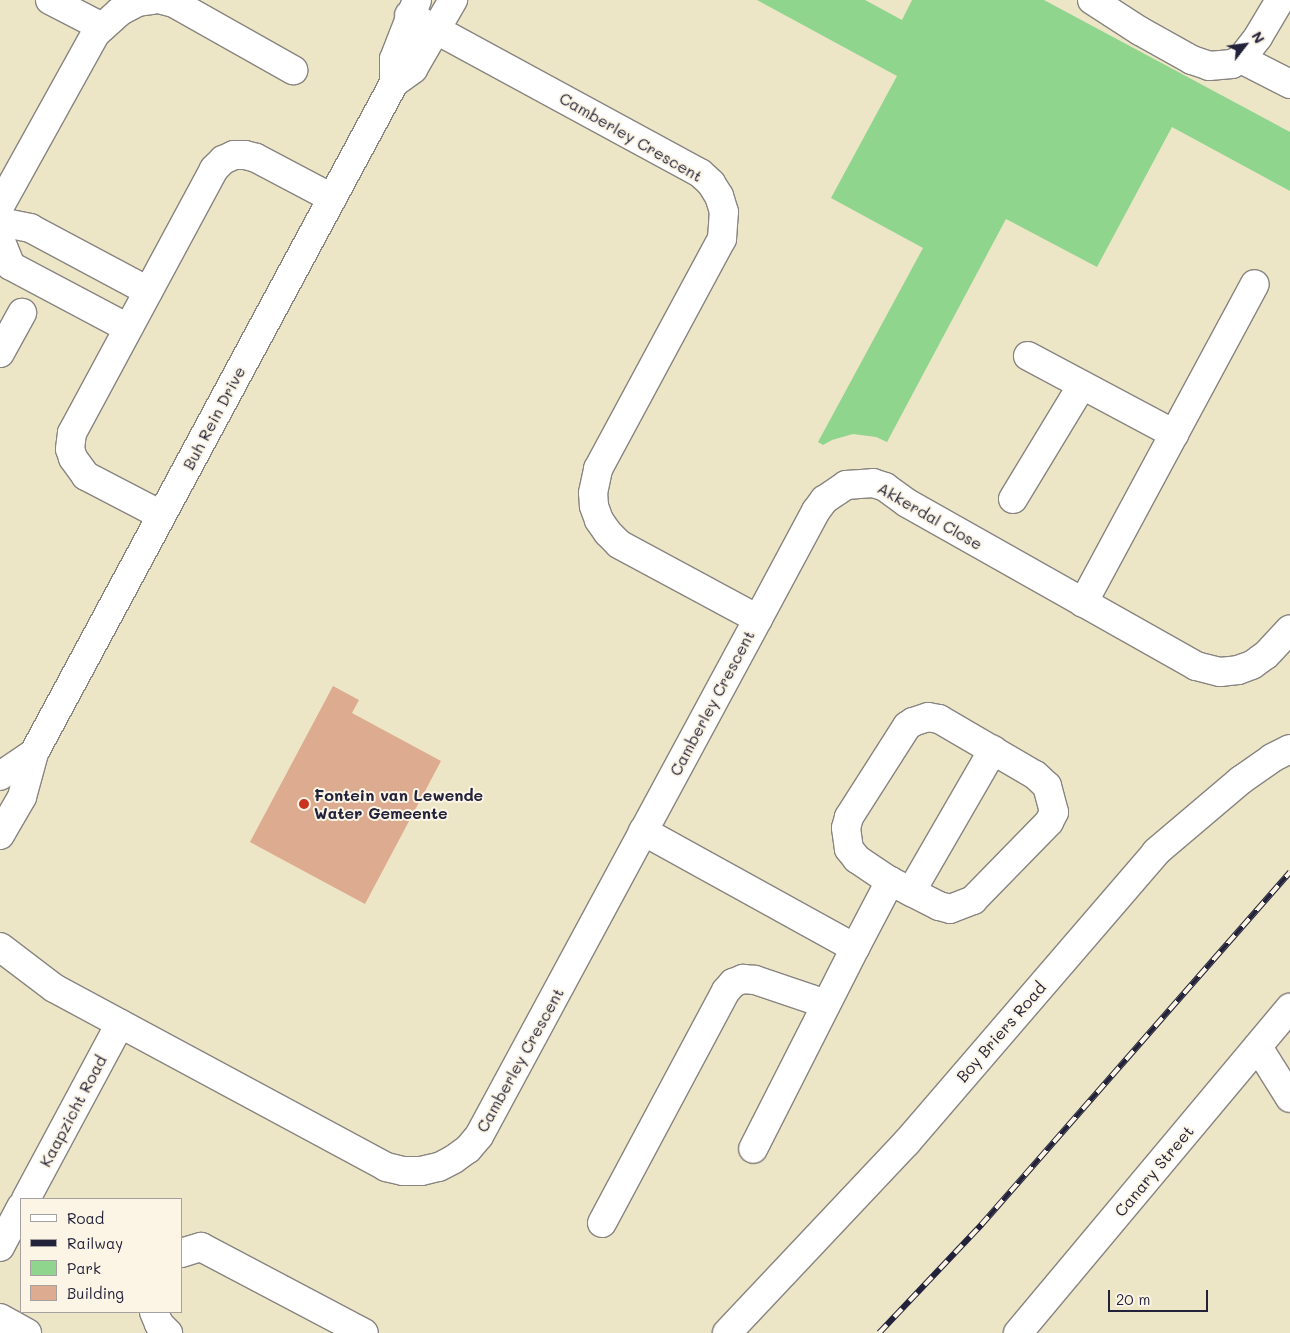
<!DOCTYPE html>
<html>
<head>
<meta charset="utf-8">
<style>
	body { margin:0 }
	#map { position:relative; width:1290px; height:1333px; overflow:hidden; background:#ede6c6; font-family:Mali,sans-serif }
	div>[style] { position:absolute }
	.green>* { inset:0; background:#8fd58e }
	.building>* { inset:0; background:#ddab90 }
	.roads { filter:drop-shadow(1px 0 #888480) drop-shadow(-1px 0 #888480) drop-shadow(0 1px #888480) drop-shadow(0 -1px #888480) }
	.minor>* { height:28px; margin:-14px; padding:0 14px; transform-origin:14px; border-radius:14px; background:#fff }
	.rail>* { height:5.5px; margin-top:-2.75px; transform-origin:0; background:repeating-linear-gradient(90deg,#fcf5e5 0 11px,#22223b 0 22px); box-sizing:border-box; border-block:1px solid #22223b }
	.dots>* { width:14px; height:14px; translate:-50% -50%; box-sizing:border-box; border:2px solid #fcf5e5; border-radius:50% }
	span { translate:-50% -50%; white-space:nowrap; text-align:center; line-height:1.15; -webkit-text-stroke:4px #fcf5e5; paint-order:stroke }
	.street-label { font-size:16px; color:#22223b }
	.poi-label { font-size:16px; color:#22223b; font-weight:700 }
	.left { translate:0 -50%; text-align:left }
	.legend { position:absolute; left:20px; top:1198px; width:162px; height:115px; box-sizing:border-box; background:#fcf5e5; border:1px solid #a5a1a1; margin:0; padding:6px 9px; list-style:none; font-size:15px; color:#22223b }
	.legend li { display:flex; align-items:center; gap:10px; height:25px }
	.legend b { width:25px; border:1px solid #a5a1a1 }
	.north { position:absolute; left:1220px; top:20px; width:50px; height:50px; -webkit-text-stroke:4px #fcf5e5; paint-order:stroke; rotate:60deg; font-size:14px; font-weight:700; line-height:20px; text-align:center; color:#22223b }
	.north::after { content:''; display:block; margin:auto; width:18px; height:22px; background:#22223b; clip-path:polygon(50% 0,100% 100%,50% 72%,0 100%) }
	.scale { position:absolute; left:1108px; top:1290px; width:100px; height:22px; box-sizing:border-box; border:2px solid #22223b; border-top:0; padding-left:6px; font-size:15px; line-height:18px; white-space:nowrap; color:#22223b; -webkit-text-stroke:4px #fcf5e5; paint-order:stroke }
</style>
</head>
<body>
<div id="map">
	<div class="green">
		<i style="clip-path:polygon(757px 0,865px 0,902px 20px,912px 0,1044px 0,1290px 132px,1290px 191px,1172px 127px,1097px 267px,1006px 219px,887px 442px,876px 437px,853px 434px,832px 440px,823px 445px,818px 442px,923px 248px,831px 198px,897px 76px)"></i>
	</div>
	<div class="building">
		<i style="clip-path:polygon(333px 686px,359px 700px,352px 713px,441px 761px,365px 904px,250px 842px)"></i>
	</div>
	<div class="roads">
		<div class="minor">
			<i style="left:50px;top:0;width:59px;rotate:27.4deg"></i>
			<i style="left:162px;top:0;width:12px;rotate:14deg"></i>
			<i style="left:174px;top:3px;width:137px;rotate:29.4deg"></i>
			<i style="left:1092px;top:0;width:57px;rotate:32.9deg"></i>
			<i style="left:1140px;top:31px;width:60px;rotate:29.1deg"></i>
			<i style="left:1192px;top:60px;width:18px;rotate:19deg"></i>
			<i style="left:1209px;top:66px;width:23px;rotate:-5deg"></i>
			<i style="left:1232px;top:64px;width:10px;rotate:-29deg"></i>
			<i style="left:1241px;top:59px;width:28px;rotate:-52deg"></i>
			<i style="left:1258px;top:37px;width:43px;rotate:-59.3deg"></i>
			<i style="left:1241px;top:59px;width:55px;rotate:27deg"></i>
			<i style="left:394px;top:83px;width:24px;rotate:-90deg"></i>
			<i style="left:394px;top:59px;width:63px;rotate:-68.7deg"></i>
			<i style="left:0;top:206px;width:198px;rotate:-61deg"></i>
			<i style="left:96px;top:33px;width:31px;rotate:-42deg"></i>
			<i style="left:119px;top:12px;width:21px;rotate:-28deg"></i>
			<i style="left:138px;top:2px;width:15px;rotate:-8deg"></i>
			<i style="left:0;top:222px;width:31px;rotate:11deg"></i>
			<i style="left:30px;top:228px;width:134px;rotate:28.1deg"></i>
			<i style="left:0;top:239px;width:29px;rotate:68deg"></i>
			<i style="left:11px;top:266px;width:132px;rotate:27.9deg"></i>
			<i style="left:0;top:353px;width:46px;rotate:-61.2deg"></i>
			<i style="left:1028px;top:356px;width:166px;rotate:28.1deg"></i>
			<i style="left:1013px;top:499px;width:133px;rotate:-58.8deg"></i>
			<i style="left:161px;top:515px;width:85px;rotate:-152.5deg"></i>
			<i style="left:86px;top:476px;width:22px;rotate:-126deg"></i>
			<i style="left:73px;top:458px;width:9px;rotate:-108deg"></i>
			<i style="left:70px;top:449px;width:16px;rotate:-83deg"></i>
			<i style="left:72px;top:433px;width:300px;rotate:-61.7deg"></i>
			<i style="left:214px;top:169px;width:13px;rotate:-45deg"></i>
			<i style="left:223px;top:160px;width:12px;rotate:-24deg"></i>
			<i style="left:234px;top:155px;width:11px"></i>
			<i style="left:245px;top:155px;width:11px;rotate:15deg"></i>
			<i style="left:256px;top:158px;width:86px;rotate:27.8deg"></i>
			<i style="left:1083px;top:603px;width:362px;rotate:-61.7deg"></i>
			<i style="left:758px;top:619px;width:123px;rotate:-61.8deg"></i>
			<i style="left:816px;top:511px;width:14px;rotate:-54deg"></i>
			<i style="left:824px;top:500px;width:27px;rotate:-34deg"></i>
			<i style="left:846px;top:485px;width:27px;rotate:-4deg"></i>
			<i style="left:873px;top:483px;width:13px;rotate:18deg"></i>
			<i style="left:885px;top:487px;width:27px;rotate:36deg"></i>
			<i style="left:907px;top:503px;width:332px;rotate:29.4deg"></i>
			<i style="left:1196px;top:666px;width:25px;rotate:14deg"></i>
			<i style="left:1220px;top:672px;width:18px;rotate:-6deg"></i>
			<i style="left:1238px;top:670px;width:15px;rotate:-20deg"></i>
			<i style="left:1252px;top:665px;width:17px;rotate:-36deg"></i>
			<i style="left:1266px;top:655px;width:35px;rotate:-47deg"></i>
			<i style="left:0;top:776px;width:41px;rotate:-34.1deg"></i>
			<i style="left:643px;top:831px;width:242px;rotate:28.9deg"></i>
			<i style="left:855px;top:948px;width:225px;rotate:116.9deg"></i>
			<i style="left:0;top:835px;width:44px;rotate:-59.9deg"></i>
			<i style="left:22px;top:797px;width:46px;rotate:-74.7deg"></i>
			<i style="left:34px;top:753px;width:761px;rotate:-61.75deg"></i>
			<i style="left:394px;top:83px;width:24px;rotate:-36deg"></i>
			<i style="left:413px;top:69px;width:80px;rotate:-59.9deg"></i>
			<i style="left:911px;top:892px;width:164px;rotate:-60deg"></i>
			<i style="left:0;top:947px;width:68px;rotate:37.2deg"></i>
			<i style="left:54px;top:988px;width:377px;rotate:28.3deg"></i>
			<i style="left:386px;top:1167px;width:17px;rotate:13deg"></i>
			<i style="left:403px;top:1171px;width:18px"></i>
			<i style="left:421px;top:1171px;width:18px;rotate:-13deg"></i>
			<i style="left:439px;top:1167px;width:17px;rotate:-28deg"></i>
			<i style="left:454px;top:1159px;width:17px;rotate:-36deg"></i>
			<i style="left:468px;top:1149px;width:17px;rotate:-50deg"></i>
			<i style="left:479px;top:1136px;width:587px;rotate:-61.65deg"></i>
			<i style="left:758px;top:619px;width:158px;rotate:-151.7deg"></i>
			<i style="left:619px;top:544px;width:16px;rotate:-135deg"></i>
			<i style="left:608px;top:533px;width:16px;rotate:-125deg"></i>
			<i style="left:599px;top:520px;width:15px;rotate:-110deg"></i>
			<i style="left:594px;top:506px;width:13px;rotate:-94deg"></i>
			<i style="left:593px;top:493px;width:25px;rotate:-78deg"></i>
			<i style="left:598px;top:469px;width:261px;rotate:-61.7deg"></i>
			<i style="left:722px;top:239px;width:27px;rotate:-86deg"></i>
			<i style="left:724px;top:212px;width:17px;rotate:-107deg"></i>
			<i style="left:719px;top:196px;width:15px;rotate:-122deg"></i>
			<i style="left:711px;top:183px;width:15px;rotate:-138deg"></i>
			<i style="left:700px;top:173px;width:331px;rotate:-151.5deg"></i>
			<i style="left:855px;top:948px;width:76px;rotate:-62.4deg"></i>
			<i style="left:890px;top:881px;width:55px;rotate:27deg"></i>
			<i style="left:939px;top:906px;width:11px;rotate:15deg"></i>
			<i style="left:950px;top:909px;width:25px;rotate:-21deg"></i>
			<i style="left:973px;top:900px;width:109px;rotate:-45.7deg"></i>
			<i style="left:1049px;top:822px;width:11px;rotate:-63deg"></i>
			<i style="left:1054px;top:812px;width:27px;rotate:-105deg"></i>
			<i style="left:1047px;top:786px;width:16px;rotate:-137deg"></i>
			<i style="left:1035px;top:775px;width:111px;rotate:-149.7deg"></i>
			<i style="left:939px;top:719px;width:11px;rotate:-170deg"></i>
			<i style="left:928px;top:717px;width:16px;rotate:162deg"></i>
			<i style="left:913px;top:722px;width:7px;rotate:146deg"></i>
			<i style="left:907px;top:726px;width:108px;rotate:122.5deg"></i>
			<i style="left:849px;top:817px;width:11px;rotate:105deg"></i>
			<i style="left:846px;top:828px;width:21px;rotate:82deg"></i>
			<i style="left:849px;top:849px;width:13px;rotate:51deg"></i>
			<i style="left:857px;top:859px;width:40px;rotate:34deg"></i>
			<i style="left:1258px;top:1047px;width:60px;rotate:57.9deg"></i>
			<i style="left:26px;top:1199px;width:199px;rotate:-61.8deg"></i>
			<i style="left:602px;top:1223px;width:263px;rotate:-61.9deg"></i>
			<i style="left:726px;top:991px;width:11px;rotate:-49deg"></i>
			<i style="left:733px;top:983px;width:11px;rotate:-22deg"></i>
			<i style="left:743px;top:979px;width:12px;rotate:5deg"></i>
			<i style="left:755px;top:980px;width:75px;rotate:18.7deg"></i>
			<i style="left:0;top:1247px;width:45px;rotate:-62.3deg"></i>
			<i style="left:181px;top:1253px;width:21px;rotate:-17deg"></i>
			<i style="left:201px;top:1247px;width:184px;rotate:27.8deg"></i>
			<i style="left:154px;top:1312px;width:13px;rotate:67deg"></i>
			<i style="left:159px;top:1324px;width:13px;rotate:45deg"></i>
			<i style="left:0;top:1318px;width:31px;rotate:29deg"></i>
			<i style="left:727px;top:1333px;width:262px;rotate:-46.7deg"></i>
			<i style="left:907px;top:1142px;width:382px;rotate:-49.3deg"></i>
			<i style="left:1156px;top:852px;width:111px;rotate:-40.3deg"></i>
			<i style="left:1241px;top:780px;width:38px;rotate:-35deg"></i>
			<i style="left:1272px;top:758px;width:20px;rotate:-27deg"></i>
			<i style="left:1018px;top:1333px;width:424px;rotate:-50.1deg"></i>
		</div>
	</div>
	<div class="rail">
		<i style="left:879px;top:1333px;width:149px;rotate:-46.6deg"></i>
		<i style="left:981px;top:1225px;width:469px;rotate:-48.8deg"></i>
	</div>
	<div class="dots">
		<i style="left:304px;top:804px;background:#c8321e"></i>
	</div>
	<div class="street-label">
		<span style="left:631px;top:137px;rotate:30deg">Camberley Crescent</span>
		<span style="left:214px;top:418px;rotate:-62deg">Buh Rein Drive</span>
		<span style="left:930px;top:516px;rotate:30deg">Akkerdal Close</span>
		<span style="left:712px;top:703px;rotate:-62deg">Camberley Crescent</span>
		<span style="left:1001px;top:1032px;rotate:-49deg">Boy Briers Road</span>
		<span style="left:520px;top:1060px;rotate:-61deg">Camberley Crescent</span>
		<span style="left:73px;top:1111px;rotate:-62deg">Kaapzicht Road</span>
		<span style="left:1154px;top:1171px;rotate:-50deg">Canary Street</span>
	</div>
	<div class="poi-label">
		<span class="left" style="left:314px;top:804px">Fontein van Lewende<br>Water Gemeente</span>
	</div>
	<ul class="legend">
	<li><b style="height:6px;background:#fff"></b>Road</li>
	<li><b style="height:6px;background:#22223b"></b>Railway</li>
	<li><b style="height:14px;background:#8fd58e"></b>Park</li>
	<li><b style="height:14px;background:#ddab90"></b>Building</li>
	</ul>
	<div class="north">N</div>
	<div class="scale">20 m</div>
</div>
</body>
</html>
